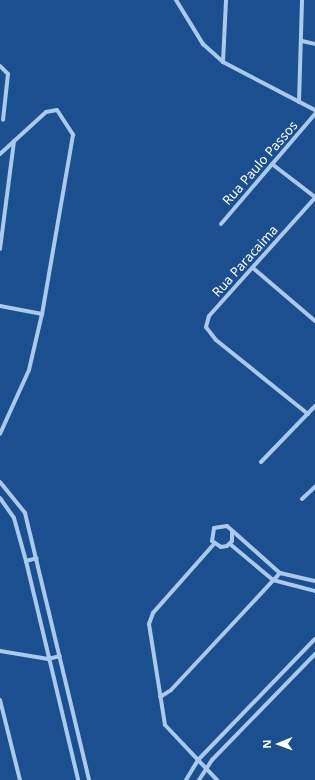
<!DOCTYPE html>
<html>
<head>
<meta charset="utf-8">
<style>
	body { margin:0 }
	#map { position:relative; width:315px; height:780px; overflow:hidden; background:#1b4f8f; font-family:"Noto Sans",sans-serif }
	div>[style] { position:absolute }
	.street>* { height:4px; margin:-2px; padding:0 2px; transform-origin:2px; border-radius:2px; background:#a9c9ee }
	span { translate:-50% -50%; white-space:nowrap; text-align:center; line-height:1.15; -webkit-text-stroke:3px #1b4f8f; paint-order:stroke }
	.street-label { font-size:13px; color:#fff }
	.north { position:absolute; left:259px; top:724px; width:40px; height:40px; -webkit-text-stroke:3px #1b4f8f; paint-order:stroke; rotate:269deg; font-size:11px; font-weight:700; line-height:16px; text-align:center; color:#fff }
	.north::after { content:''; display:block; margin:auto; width:14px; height:18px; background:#fff; clip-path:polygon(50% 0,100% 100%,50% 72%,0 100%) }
</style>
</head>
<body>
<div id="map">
	<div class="street">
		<i style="left:176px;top:0;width:52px;rotate:58.5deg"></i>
		<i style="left:203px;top:44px;width:27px;rotate:42deg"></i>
		<i style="left:223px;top:62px;width:104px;rotate:27.6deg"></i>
		<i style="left:302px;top:41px;width:13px;rotate:13deg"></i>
		<i style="left:223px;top:62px;width:62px;rotate:-87.2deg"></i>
		<i style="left:0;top:66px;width:11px;rotate:45deg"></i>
		<i style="left:8px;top:74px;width:46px;rotate:96.2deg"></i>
		<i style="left:299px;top:102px;width:102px;rotate:-88.3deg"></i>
		<i style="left:0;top:154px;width:62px;rotate:-42.4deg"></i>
		<i style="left:46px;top:112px;width:11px;rotate:-10deg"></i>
		<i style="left:57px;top:110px;width:30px;rotate:57deg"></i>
		<i style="left:73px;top:135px;width:182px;rotate:99.8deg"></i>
		<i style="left:42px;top:314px;width:57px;rotate:103.1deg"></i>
		<i style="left:29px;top:370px;width:70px;rotate:114.4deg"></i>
		<i style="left:272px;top:164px;width:54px;rotate:37.5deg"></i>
		<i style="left:221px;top:224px;width:145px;rotate:-49.5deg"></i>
		<i style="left:0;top:249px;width:109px;rotate:-82.6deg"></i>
		<i style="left:253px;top:268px;width:82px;rotate:40.5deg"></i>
		<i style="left:0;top:306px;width:43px;rotate:10.8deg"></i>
		<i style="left:308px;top:414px;width:118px;rotate:-141.2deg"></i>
		<i style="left:216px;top:340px;width:16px;rotate:-128deg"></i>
		<i style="left:206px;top:327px;width:11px;rotate:-75deg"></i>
		<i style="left:209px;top:316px;width:159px;rotate:-48.1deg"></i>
		<i style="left:261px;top:462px;width:78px;rotate:-46deg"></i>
		<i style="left:0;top:482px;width:40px;rotate:51deg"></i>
		<i style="left:25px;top:513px;width:275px;rotate:76.5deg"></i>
		<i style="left:0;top:498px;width:24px;rotate:55deg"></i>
		<i style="left:14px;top:518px;width:45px;rotate:74.4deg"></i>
		<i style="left:26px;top:561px;width:225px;rotate:76.6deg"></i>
		<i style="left:302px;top:499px;width:18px;rotate:-43deg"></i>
		<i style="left:232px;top:531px;width:10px;rotate:90deg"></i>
		<i style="left:232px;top:541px;width:7px;rotate:135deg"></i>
		<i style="left:227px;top:546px;width:6px;rotate:171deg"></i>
		<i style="left:221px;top:547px;width:11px;rotate:-146deg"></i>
		<i style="left:212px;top:541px;width:13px;rotate:-81deg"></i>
		<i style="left:214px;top:528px;width:13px;rotate:-9deg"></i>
		<i style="left:227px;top:526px;width:71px;rotate:41.6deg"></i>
		<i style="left:280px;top:573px;width:36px;rotate:13deg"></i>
		<i style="left:214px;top:544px;width:92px;rotate:131.5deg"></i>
		<i style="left:153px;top:613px;width:12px;rotate:110deg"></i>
		<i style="left:149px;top:624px;width:102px;rotate:81deg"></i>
		<i style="left:165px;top:725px;width:76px;rotate:46.6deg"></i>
		<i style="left:230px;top:544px;width:56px;rotate:39.9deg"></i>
		<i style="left:273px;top:580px;width:43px;rotate:14.7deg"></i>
		<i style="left:26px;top:561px;width:11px;rotate:-15deg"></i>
		<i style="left:0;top:651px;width:49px;rotate:9.5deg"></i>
		<i style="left:48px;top:659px;width:12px;rotate:-14deg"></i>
		<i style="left:160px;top:697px;width:13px;rotate:-32deg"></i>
		<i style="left:171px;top:690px;width:160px;rotate:-47deg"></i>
		<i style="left:0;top:700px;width:82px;rotate:76deg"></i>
		<i style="left:186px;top:780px;width:23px;rotate:-59deg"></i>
		<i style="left:198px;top:760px;width:168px;rotate:-46deg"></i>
		<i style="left:199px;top:780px;width:24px;rotate:-57deg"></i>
		<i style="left:212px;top:760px;width:148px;rotate:-45.8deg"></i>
	</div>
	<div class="street-label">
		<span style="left:260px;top:163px;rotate:-49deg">Rua Paulo Passos</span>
		<span style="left:245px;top:261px;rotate:-48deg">Rua Paracaima</span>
	</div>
	<div class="north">N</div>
</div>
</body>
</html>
